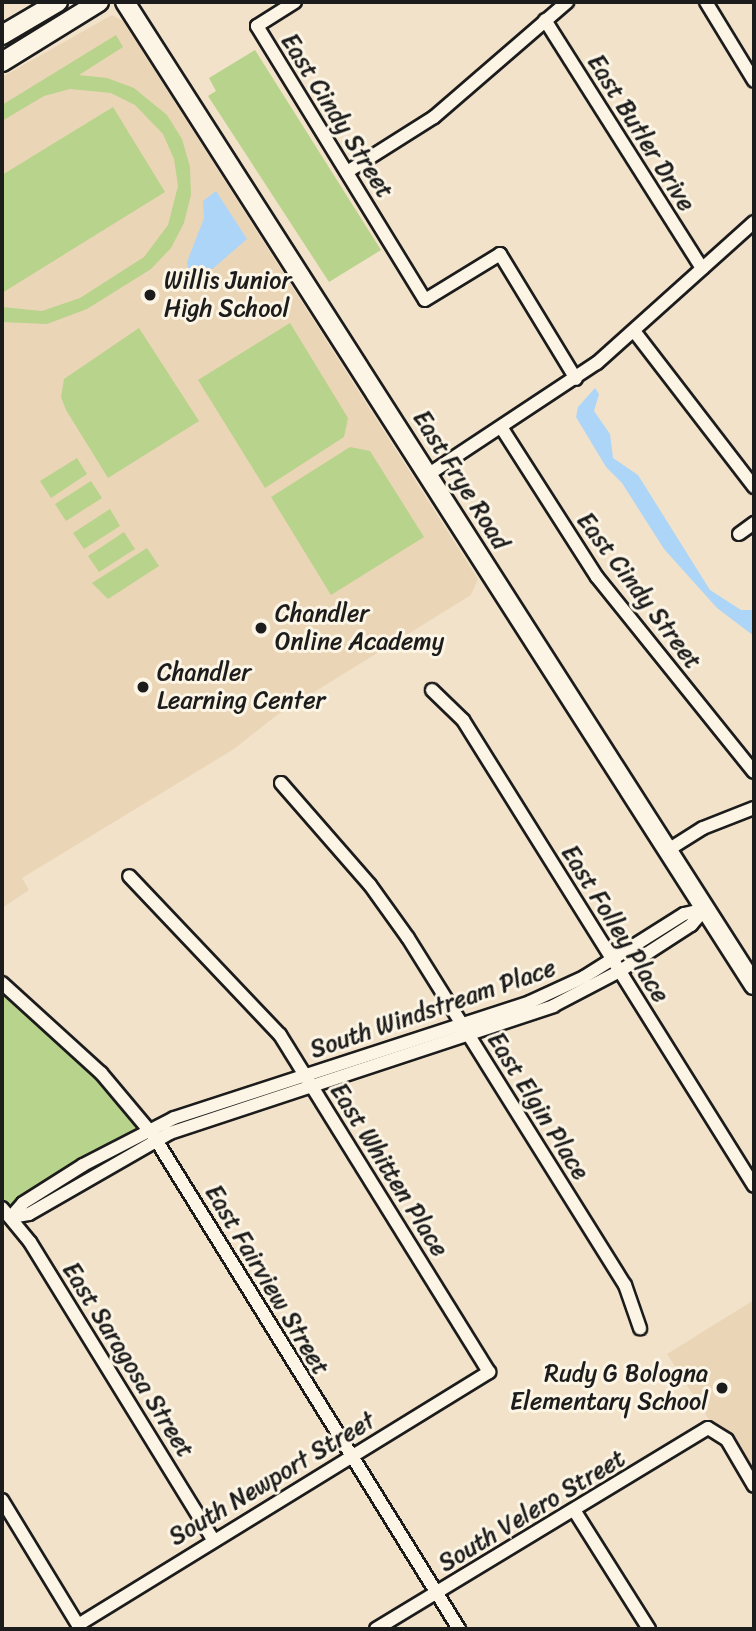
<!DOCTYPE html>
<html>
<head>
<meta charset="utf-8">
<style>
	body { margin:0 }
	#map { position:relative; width:756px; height:1631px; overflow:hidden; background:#f2e2ca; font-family:Sriracha,sans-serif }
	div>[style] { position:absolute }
	.built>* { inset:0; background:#ebd5b7 }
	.green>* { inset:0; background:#b8d38b }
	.water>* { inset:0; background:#add5f7 }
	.roads { filter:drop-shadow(2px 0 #1c1c1c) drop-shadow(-2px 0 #1c1c1c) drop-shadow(0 2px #1c1c1c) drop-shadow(0 -2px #1c1c1c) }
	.street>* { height:12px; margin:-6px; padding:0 6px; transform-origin:6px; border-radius:6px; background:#fcf5e5 }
	.secondary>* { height:18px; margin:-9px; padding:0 9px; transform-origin:9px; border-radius:9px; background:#fcf5e5 }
	.dots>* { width:19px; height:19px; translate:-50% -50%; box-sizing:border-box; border:4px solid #fcf5e5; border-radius:50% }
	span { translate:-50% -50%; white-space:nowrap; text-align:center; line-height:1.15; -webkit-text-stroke:6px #fcf5e5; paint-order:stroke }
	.street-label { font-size:24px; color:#1c1c1c }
	.poi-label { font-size:24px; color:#1c1c1c }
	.left { translate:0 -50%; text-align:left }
	.right { translate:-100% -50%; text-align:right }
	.frame { position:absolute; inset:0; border:4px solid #1c1c1c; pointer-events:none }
</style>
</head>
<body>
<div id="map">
	<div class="built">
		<i style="clip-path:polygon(112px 15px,123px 21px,478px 579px,471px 595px,277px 715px,234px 749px,22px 878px,29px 890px,2px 908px,2px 77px)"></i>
		<i style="clip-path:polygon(754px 1300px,754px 1471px,731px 1435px,711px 1423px,667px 1354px)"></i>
	</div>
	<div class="green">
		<i style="clip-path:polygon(116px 35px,123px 47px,79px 75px,107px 78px,134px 88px,167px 115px,182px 139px,190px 167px,191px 195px,184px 223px,171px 248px,151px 269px,87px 309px,47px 324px,2px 322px,2px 307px,42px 311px,80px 298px,144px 257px,168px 225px,178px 186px,174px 159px,163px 134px,135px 105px,111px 93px,70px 89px,44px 96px,2px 121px,2px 105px)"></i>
		<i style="clip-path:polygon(255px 50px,381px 250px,329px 282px,208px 96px,216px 91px,209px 78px)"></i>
		<i style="clip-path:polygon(113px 107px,165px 192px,2px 293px,2px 175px)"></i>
		<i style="clip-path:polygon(290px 323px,348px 418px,344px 437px,265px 488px,198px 380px)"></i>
		<i style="clip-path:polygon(139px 328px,199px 421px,108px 478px,66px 410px,61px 397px,64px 379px)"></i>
		<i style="clip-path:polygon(350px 447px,370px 451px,424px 537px,331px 595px,271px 497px)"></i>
		<i style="clip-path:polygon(77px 458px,87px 474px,51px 498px,40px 481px)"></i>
		<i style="clip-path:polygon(91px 481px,102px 498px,66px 521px,55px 504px)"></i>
		<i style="clip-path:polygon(110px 509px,120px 526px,84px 549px,73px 533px)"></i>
		<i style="clip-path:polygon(124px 532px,135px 549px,99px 572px,88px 556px)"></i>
		<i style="clip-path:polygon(147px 548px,159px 566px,108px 599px,92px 583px)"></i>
		<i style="clip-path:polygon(2px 983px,101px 1073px,153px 1135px,11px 1217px,2px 1208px)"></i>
	</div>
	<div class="water">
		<i style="clip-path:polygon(216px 191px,247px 239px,201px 279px,189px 278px,187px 262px,204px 218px,203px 201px)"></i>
		<i style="clip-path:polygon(595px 388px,599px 394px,594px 411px,610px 434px,613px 458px,638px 475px,710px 590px,741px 610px,754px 610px,754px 636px,717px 608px,664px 549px,622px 483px,606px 467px,576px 417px,578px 407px)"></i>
	</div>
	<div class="roads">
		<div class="street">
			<i style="left:295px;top:2px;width:45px;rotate:147.7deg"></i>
			<i style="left:257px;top:26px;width:321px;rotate:58.5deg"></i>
			<i style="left:425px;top:300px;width:88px;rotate:-31.5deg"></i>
			<i style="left:500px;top:254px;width:146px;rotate:58.7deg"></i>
			<i style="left:706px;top:2px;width:92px;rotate:58.7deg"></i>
			<i style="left:545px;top:20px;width:294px;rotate:57.7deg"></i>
			<i style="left:347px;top:172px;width:103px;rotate:-32.3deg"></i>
			<i style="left:434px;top:117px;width:176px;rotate:-40.8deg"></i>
			<i style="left:634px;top:331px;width:197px;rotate:52.4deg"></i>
			<i style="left:501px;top:427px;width:178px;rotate:57.4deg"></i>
			<i style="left:597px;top:577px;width:250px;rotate:51.2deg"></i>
			<i style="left:429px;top:474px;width:201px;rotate:-33.5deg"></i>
			<i style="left:597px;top:363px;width:211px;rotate:-41.9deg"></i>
			<i style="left:739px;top:534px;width:19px;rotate:-36deg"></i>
			<i style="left:432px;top:690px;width:43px;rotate:44.1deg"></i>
			<i style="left:463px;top:720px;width:549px;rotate:58.02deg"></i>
			<i style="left:281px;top:783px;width:135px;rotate:48.9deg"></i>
			<i style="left:370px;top:885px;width:65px;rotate:54.4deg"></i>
			<i style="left:408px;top:938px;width:409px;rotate:58deg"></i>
			<i style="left:625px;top:1285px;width:46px;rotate:70.8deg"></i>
			<i style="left:668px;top:850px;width:41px;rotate:-32.2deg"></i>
			<i style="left:703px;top:828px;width:55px;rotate:-21.4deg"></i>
			<i style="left:2px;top:983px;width:134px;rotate:42.3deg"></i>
			<i style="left:101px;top:1073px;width:81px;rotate:50deg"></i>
			<i style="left:153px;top:1135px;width:581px;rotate:58.22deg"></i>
			<i style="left:2px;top:1208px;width:44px;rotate:50.5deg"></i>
			<i style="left:30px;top:1242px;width:349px;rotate:58.4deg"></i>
			<i style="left:11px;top:1217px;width:18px;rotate:-9deg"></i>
			<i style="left:29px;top:1214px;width:163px;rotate:-29.9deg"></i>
			<i style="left:170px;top:1133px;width:404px;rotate:-18.3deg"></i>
			<i style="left:553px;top:1006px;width:76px;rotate:-27.6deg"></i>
			<i style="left:620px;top:971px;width:85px;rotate:-32.9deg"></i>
			<i style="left:691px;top:925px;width:21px;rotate:-49deg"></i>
			<i style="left:11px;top:1217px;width:18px;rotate:-49deg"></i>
			<i style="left:23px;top:1203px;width:71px;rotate:-32.3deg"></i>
			<i style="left:83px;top:1165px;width:102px;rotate:-27.3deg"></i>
			<i style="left:174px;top:1118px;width:374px;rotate:-18deg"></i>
			<i style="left:530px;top:1002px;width:60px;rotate:-24.8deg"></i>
			<i style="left:584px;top:977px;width:118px;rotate:-32.2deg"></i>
			<i style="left:684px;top:914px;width:22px;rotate:-13deg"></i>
			<i style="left:2px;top:1500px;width:146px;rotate:58.7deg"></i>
			<i style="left:78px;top:1625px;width:483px;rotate:-31.6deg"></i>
			<i style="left:489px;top:1372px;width:397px;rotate:-121.8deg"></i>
			<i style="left:280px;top:1035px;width:219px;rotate:-133.5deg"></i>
			<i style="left:574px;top:1510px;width:141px;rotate:57.8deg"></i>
			<i style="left:376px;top:1629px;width:388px;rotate:-31.2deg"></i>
			<i style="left:708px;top:1428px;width:22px;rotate:32deg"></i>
			<i style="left:727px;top:1440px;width:53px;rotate:59.6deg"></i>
		</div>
		<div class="secondary">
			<i style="left:125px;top:2px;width:1167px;rotate:57.39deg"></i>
			<i style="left:2px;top:35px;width:65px;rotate:-30.5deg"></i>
			<i style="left:2px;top:62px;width:114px;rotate:-31.7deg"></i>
		</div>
	</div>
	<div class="dots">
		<i style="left:150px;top:295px;background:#1c1c1c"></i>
		<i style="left:261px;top:628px;background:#1c1c1c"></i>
		<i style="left:143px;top:687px;background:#1c1c1c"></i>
		<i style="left:722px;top:1388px;background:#1c1c1c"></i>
	</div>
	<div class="street-label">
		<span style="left:337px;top:116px;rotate:58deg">East Cindy Street</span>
		<span style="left:641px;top:133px;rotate:58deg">East Butler Drive</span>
		<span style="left:461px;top:480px;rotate:58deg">East Frye Road</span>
		<span style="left:639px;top:591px;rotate:53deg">East Cindy Street</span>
		<span style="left:615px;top:924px;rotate:58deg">East Folley Place</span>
		<span style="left:433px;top:1009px;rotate:-19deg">South Windstream Place</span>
		<span style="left:538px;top:1106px;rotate:58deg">East Elgin Place</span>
		<span style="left:389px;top:1170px;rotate:58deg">East Whitten Place</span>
		<span style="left:267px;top:1280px;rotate:59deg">East Fairview Street</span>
		<span style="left:128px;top:1360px;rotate:58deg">East Saragosa Street</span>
		<span style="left:272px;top:1479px;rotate:-31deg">South Newport Street</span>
		<span style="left:532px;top:1511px;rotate:-31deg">South Velero Street</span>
	</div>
	<div class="poi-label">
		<span class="left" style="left:164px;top:295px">Willis Junior<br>High School</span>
		<span class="left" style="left:275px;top:628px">Chandler<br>Online Academy</span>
		<span class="left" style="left:157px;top:687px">Chandler<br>Learning Center</span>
		<span class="right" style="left:708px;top:1388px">Rudy G Bologna<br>Elementary School</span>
	</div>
	<div class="frame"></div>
</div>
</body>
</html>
